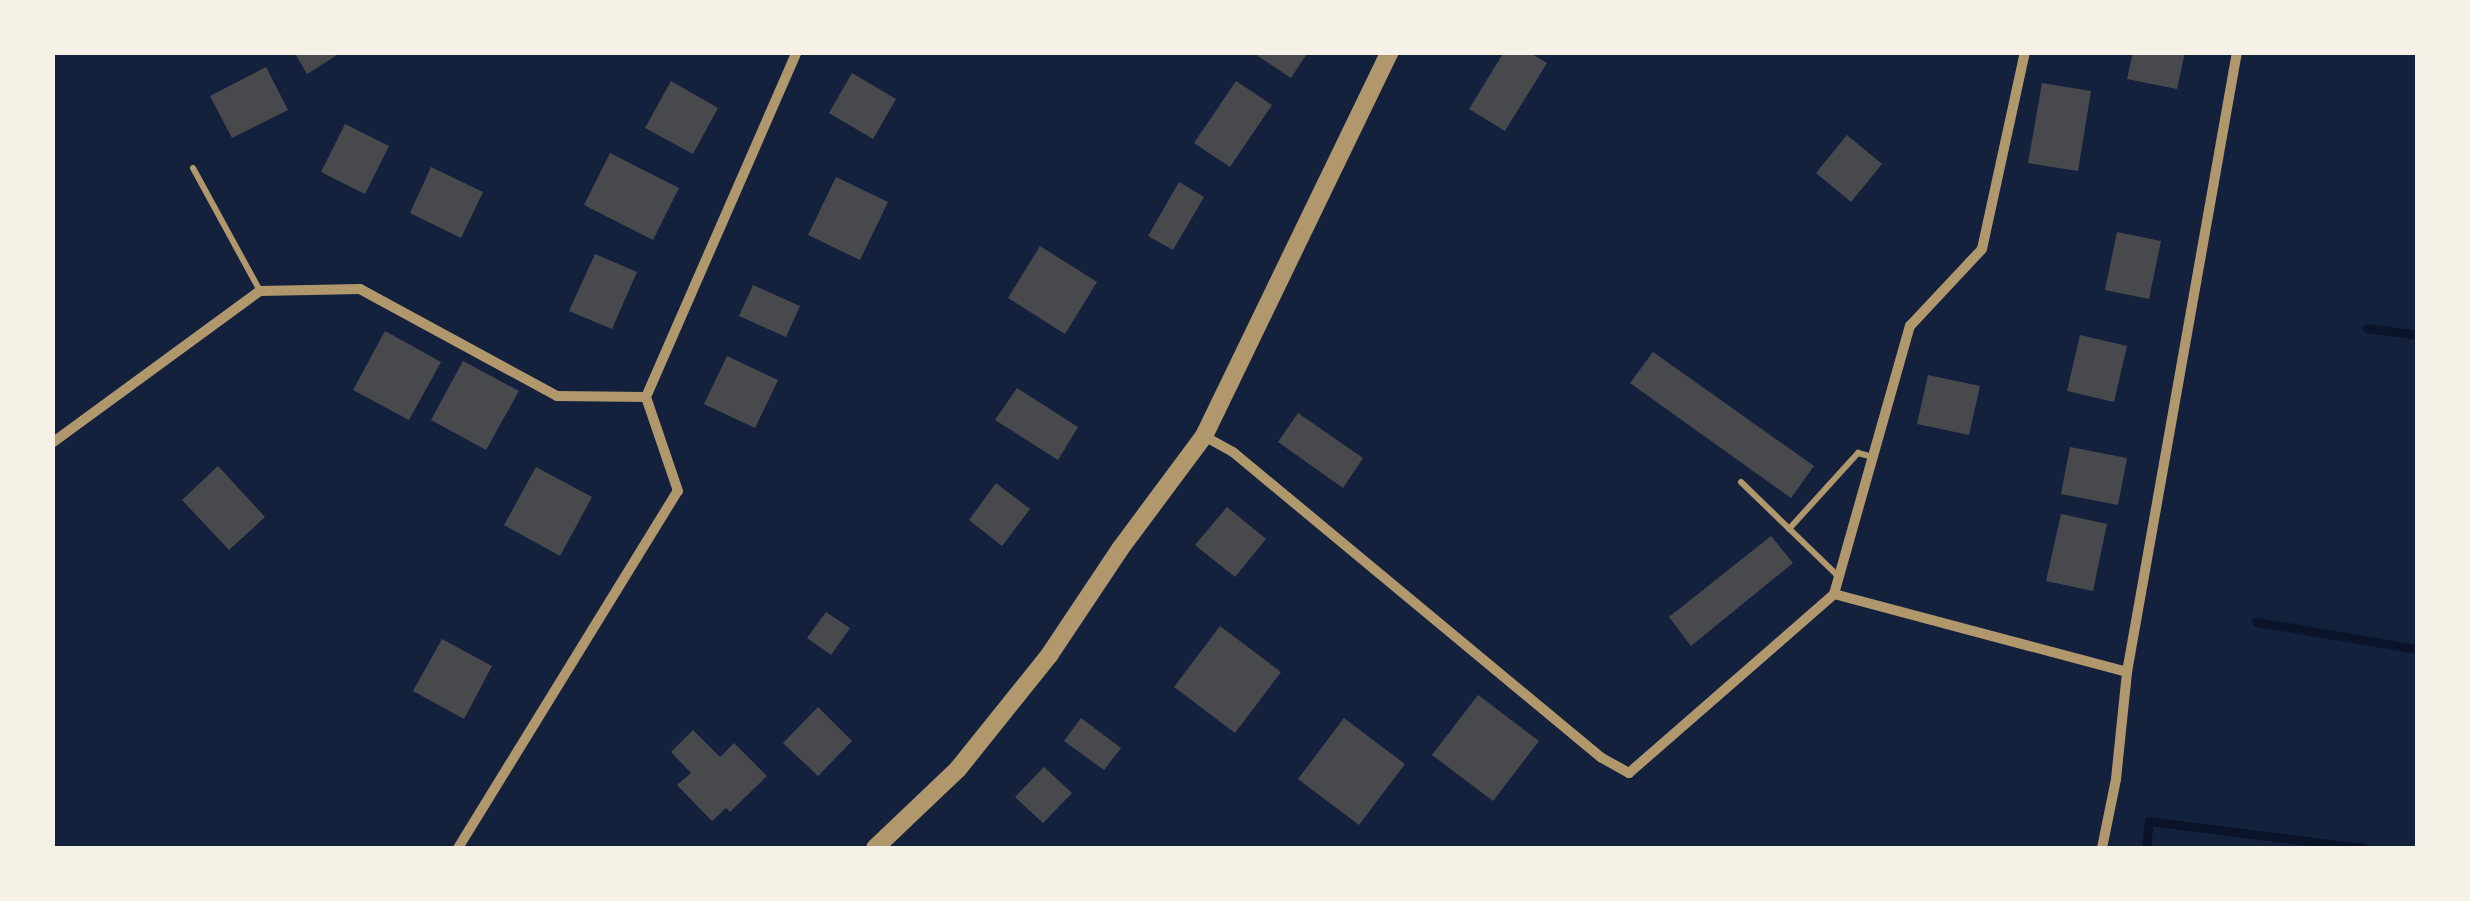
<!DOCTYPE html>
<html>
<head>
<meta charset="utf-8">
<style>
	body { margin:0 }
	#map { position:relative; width:2470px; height:901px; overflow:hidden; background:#14213d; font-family:"Sofia Sans Condensed",sans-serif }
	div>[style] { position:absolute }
	.stream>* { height:9px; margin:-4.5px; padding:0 4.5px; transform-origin:4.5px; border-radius:4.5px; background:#0b132b }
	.building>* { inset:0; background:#48494c }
	.service>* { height:6px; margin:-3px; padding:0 3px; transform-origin:3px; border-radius:3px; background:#b1986c }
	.minor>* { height:10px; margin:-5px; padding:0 5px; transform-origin:5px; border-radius:5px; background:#b1986c }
	.tertiary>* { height:18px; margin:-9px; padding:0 9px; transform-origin:9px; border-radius:9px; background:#b1986c }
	span { translate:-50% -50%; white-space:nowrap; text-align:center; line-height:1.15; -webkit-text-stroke:10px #f6f1e7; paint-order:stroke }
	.frame { position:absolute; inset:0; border:55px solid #f6f1e7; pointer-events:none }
</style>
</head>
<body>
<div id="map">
	<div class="stream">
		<i style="left:2367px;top:328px;width:51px;rotate:7.8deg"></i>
		<i style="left:2256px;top:622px;width:164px;rotate:9.5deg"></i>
		<i style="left:2146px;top:848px;width:27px;rotate:-84deg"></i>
		<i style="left:2149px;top:821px;width:216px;rotate:7.2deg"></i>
	</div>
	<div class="building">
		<i style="clip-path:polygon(294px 52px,342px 52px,307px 74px)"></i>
		<i style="clip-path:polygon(1252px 52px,1308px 52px,1291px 78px)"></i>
		<i style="clip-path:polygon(1504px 52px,1529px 52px,1547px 63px,1505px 131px,1469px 109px)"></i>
		<i style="clip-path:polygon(2133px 52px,2185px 52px,2177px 89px,2127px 79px)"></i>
		<i style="clip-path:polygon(266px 67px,288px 110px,232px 138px,210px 96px)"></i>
		<i style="clip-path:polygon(852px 73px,896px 99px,873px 139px,829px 113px)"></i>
		<i style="clip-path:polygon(671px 81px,718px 108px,693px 154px,645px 128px)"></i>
		<i style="clip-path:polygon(1236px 81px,1272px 105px,1230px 167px,1194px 143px)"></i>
		<i style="clip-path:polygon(2042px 83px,2091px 91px,2078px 171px,2028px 163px)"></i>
		<i style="clip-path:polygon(345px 124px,389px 146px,365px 194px,321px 172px)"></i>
		<i style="clip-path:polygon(1847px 135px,1882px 164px,1851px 202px,1816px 173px)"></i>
		<i style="clip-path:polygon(610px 153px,679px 188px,653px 240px,584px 205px)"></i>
		<i style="clip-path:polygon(431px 167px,483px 192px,461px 238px,410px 213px)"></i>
		<i style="clip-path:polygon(836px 177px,888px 202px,860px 260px,808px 235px)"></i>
		<i style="clip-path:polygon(1179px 182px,1204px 197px,1173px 250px,1148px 236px)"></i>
		<i style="clip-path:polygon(2117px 232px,2161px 241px,2149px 299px,2105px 290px)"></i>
		<i style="clip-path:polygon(1040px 246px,1097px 282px,1065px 334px,1008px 298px)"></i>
		<i style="clip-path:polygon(595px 254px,637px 272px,612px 329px,569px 311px)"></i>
		<i style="clip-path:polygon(753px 285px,800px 306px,786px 337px,739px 316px)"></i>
		<i style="clip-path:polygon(385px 331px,441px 362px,409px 420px,353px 390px)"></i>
		<i style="clip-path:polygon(2080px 335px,2127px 346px,2114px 402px,2067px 391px)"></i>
		<i style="clip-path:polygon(1653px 352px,1814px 466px,1791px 498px,1630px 383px)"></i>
		<i style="clip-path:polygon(727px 356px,778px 380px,755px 428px,704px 404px)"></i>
		<i style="clip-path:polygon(463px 361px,519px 391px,486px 450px,431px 420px)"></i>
		<i style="clip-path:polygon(1928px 375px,1980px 386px,1969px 435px,1917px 424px)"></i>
		<i style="clip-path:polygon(1017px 388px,1078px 427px,1058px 460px,995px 420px)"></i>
		<i style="clip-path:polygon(1298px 413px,1363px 458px,1343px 488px,1278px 442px)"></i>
		<i style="clip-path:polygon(2070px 447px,2127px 458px,2118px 505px,2061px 494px)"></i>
		<i style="clip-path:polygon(218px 466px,265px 517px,229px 550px,182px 500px)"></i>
		<i style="clip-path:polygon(536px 467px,592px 497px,560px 556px,504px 525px)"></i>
		<i style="clip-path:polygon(996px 483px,1030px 509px,1002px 546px,969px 520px)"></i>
		<i style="clip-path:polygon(1227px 507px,1266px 539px,1235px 577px,1195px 545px)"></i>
		<i style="clip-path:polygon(2061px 514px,2107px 524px,2093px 591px,2046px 581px)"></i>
		<i style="clip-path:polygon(1771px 536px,1793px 563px,1691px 646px,1669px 617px)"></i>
		<i style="clip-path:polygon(826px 612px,850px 628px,831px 655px,807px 638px)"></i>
		<i style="clip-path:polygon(1220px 626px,1281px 672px,1235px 733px,1174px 687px)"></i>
		<i style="clip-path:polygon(442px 639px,492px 666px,464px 719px,413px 691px)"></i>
		<i style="clip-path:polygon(1478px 695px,1539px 741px,1493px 801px,1432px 755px)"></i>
		<i style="clip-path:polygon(818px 707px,852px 741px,818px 776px,783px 743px)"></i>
		<i style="clip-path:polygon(1081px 718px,1121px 748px,1104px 770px,1064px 741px)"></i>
		<i style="clip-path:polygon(1344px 718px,1405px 764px,1359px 825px,1298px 779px)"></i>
		<i style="clip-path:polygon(693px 730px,720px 757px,734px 743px,767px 776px,730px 812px,726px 808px,712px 821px,677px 785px,691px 773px,671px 752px)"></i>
		<i style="clip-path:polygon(1044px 767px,1072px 793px,1043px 823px,1015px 797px)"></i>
	</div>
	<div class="service">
		<i style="left:193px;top:168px;width:140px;rotate:61.4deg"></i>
		<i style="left:1741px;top:482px;width:136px;rotate:44.1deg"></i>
		<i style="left:1789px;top:529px;width:103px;rotate:-47.8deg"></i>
		<i style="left:1858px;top:453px;width:16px;rotate:15deg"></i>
	</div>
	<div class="minor">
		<i style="left:1204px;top:436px;width:33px;rotate:29deg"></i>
		<i style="left:1233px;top:452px;width:479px;rotate:39.7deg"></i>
		<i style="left:1602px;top:758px;width:31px;rotate:29deg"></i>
		<i style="left:1629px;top:773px;width:272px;rotate:-41.1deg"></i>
		<i style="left:1834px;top:594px;width:303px;rotate:14.9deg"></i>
		<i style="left:2127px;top:672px;width:630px;rotate:-79.94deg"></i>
		<i style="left:52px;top:443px;width:258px;rotate:-36.2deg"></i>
		<i style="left:260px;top:291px;width:100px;rotate:-1.1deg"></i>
		<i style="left:360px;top:289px;width:224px;rotate:28.5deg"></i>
		<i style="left:557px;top:396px;width:89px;rotate:0.6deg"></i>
		<i style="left:646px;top:397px;width:377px;rotate:-66.4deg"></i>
		<i style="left:1834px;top:594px;width:279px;rotate:-74.2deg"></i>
		<i style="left:1910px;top:326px;width:105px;rotate:-46.9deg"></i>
		<i style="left:1982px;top:249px;width:202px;rotate:-77.7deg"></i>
		<i style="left:458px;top:848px;width:419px;rotate:-58.4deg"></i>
		<i style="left:678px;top:491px;width:99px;rotate:-108.8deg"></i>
		<i style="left:2102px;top:848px;width:70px;rotate:-78.5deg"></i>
		<i style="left:2116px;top:779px;width:108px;rotate:-84.1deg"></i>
	</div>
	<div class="tertiary">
		<i style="left:875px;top:848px;width:115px;rotate:-43.6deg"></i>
		<i style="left:958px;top:769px;width:147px;rotate:-51.3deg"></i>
		<i style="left:1050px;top:654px;width:126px;rotate:-56.3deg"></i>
		<i style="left:1120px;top:549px;width:141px;rotate:-53.4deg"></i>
		<i style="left:1204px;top:436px;width:427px;rotate:-64.2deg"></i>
	</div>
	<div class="frame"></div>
</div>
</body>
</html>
